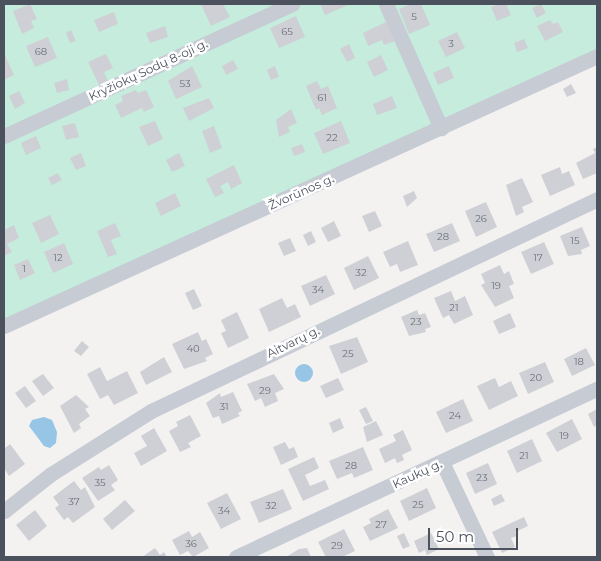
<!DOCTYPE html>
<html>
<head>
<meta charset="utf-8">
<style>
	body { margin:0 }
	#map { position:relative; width:601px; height:561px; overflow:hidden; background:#f3f2f1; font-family:Montserrat,sans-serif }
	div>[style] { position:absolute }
	.green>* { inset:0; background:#c5ecdc }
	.water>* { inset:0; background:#96c5e5 }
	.round { border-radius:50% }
	.building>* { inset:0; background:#cfd0d5 }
	.minor>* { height:15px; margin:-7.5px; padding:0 7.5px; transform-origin:7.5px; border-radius:7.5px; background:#c6cbd4 }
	span { translate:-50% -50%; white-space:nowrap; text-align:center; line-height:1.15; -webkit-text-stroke:5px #fff; paint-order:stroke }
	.number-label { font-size:10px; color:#6c717b }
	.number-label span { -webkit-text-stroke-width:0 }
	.street-label { font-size:12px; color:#4b515d }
	.frame { position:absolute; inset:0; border:5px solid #4b515d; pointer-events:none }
	.scale { position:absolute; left:428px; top:528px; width:90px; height:22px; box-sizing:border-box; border:2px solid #4b515d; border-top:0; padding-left:6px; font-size:15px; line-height:18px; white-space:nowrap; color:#4b515d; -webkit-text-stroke:4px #fff; paint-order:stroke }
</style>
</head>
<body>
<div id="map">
	<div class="green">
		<i style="clip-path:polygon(4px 4px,597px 4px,597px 50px,4px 326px)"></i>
	</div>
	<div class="water">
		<i class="round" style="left:295px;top:364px;width:18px;height:18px"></i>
		<i style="clip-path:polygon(44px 417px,52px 420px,57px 432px,56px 443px,50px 448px,44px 446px,29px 426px,32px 420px)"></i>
	</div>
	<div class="building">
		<i style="clip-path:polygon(30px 4px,37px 19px,31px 21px,34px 28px,22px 34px,13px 11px)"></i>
		<i style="clip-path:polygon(201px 4px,223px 4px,230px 17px,211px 26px)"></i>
		<i style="clip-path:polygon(320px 4px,350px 4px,325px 15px)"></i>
		<i style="clip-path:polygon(411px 4px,421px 4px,430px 25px,409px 34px,399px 9px)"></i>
		<i style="clip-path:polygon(499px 4px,506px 4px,511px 15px,497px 21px,491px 7px)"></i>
		<i style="clip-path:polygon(541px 4px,546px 13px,537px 18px,532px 8px)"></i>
		<i style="clip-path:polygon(114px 12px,118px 24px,99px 32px,94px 20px)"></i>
		<i style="clip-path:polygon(296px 16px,305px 37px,279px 48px,270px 28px)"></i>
		<i style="clip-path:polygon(550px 20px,553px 24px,558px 22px,563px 32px,545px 41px,537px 26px)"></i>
		<i style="clip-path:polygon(386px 22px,395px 41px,384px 45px,382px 40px,368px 46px,363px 33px)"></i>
		<i style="clip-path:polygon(165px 26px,168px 37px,150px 43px,146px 33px)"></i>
		<i style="clip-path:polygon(71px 30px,76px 41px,70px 43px,66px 33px)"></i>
		<i style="clip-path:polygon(457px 32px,465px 48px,446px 57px,438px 41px)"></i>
		<i style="clip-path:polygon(48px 37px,57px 58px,35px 67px,26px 46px)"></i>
		<i style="clip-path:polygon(524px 39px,528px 48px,517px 52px,514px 43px)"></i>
		<i style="clip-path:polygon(349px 44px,355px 58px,347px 62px,340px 49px)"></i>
		<i style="clip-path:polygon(4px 53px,14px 75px,4px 80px)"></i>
		<i style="clip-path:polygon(106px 54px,113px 68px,104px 72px,108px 81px,99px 85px,88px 62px)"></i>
		<i style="clip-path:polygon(381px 55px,388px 70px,374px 77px,367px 62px)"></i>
		<i style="clip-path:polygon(233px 60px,238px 69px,226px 75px,222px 66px)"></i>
		<i style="clip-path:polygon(192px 66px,202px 87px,176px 99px,168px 81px)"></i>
		<i style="clip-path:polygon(275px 66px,279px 77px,271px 80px,267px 70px)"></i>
		<i style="clip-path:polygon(449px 66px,454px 78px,438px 85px,433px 73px)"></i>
		<i style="clip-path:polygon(67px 79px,69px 90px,57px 93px,54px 83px)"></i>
		<i style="clip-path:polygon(317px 81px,321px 89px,328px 86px,337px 108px,322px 115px,319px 108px,316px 110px,306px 86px)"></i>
		<i style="clip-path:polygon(571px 84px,576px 93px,567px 97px,563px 89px)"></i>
		<i style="clip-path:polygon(136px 90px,138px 93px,146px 90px,154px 107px,144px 112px,142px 108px,121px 118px,115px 105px,123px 101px,121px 96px)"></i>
		<i style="clip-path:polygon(19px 91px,25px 103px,15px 109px,9px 96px)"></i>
		<i style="clip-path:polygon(392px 96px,397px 108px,377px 115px,373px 104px)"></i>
		<i style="clip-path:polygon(209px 98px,214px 108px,189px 121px,183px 108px)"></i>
		<i style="clip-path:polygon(291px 109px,297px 123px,288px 127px,290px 132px,279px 137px,276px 120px)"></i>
		<i style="clip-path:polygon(155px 121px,163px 139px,148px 146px,139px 127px)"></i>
		<i style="clip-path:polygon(341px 121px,350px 143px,323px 154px,314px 133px)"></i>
		<i style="clip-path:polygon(75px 123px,79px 137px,66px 140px,62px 126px)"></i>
		<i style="clip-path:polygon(214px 126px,222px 148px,210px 153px,202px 131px)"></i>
		<i style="clip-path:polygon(36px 136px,41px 148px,26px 155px,21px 143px)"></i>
		<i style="clip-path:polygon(302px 144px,305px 152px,294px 156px,291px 148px)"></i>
		<i style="clip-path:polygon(597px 147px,597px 173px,583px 179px,576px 163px,595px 153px,593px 149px)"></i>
		<i style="clip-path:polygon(81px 153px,86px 166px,76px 170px,70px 158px)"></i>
		<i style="clip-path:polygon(179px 153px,185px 166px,172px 172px,166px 160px)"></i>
		<i style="clip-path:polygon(234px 165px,242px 183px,231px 189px,228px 182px,220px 186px,224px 193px,215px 197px,206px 179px)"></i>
		<i style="clip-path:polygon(560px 167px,562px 174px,569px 171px,575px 185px,550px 196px,541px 175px)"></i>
		<i style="clip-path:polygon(58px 173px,62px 180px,52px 185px,48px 178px)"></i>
		<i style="clip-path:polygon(522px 178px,533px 202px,522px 207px,524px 212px,516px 216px,506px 185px)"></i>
		<i style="clip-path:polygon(414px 191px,417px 198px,407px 207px,403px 196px)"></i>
		<i style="clip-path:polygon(175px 193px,181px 206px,161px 216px,155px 203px)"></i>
		<i style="clip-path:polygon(486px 202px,497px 227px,476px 237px,465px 211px)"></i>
		<i style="clip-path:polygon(375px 211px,382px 226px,369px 232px,362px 216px)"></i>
		<i style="clip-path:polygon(50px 215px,59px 234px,41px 243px,32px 223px)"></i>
		<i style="clip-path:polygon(334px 221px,341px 236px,328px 242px,321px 228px)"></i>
		<i style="clip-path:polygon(115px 223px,121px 236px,111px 240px,117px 254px,108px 257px,97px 231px)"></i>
		<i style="clip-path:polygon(452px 223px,460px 241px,434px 252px,426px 234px)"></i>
		<i style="clip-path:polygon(14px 225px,19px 238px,7px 244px,12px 252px,4px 256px,4px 230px)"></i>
		<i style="clip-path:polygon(582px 227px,590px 246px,581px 250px,582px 254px,568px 256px,560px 236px)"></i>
		<i style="clip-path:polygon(311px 231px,316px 242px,308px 246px,303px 235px)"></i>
		<i style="clip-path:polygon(290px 238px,296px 251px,284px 256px,278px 243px)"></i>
		<i style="clip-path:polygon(408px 241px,418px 265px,400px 272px,397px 264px,390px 267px,383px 252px)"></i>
		<i style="clip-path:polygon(544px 242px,554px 264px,531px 274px,521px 252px)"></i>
		<i style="clip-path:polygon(64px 243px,73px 264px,53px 273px,44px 252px)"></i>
		<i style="clip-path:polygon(368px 256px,379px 278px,354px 290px,344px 268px)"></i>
		<i style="clip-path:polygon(28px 259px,35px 273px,20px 280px,14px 265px)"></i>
		<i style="clip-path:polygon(500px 265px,504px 274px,509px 271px,514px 284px,509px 286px,514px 298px,495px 307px,481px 285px,485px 283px,481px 274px)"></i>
		<i style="clip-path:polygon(326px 275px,335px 294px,310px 306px,301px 286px)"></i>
		<i style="clip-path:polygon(194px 289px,202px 306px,193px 310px,185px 293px)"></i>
		<i style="clip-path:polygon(451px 291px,455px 301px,465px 296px,473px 315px,454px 324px,449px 315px,443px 318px,434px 298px)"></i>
		<i style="clip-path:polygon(282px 298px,287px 308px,295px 304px,301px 317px,269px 332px,259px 309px)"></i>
		<i style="clip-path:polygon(417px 310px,419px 315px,425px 313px,431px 327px,425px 329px,426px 332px,409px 336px,401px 317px)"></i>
		<i style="clip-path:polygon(237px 312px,249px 338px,228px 348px,221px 333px,226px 331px,221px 320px)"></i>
		<i style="clip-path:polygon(510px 313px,516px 327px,499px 334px,493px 321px)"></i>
		<i style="clip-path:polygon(198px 332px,202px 341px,206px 339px,213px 354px,205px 358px,207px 361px,184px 369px,172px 344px)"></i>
		<i style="clip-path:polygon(357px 337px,368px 362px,341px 374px,329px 346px)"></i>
		<i style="clip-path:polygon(82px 341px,89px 347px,81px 356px,74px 351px)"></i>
		<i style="clip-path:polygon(586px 348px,595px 365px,572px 376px,564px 359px)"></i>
		<i style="clip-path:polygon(164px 357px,172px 372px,146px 385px,140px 372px)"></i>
		<i style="clip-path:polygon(545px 362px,554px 382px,528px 394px,519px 373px)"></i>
		<i style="clip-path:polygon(100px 367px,107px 381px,127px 371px,138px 393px,114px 405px,108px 395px,100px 399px,87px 374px)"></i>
		<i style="clip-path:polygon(43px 374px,54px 388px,43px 396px,32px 381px)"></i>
		<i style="clip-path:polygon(274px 374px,284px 389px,275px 393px,278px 401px,265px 407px,261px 398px,255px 401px,247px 384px)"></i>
		<i style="clip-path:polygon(338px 378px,344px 390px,326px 398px,320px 386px)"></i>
		<i style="clip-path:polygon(495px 378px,499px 387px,511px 381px,518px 396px,489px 410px,477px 386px)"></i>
		<i style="clip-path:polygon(25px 386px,36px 401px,26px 408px,15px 393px)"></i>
		<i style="clip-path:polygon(233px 392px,242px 411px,238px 413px,240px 416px,222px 424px,219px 416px,213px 418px,206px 403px,220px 393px,221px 397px)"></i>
		<i style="clip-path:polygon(76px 395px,89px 407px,85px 409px,90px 416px,79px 424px,81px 428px,74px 433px,60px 406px)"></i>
		<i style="clip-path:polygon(463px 399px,473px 421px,446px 433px,436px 412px)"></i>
		<i style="clip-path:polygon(366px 407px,373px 421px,366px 424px,359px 410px)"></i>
		<i style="clip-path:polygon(597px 409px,597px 425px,594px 427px,588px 414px)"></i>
		<i style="clip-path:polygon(190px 415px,201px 436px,188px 443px,191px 447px,180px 452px,169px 431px,178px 426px,176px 422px)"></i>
		<i style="clip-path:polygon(340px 418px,344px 428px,333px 433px,329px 423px)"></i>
		<i style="clip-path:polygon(572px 419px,582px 439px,557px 452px,546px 433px)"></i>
		<i style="clip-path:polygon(376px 421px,383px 435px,367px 442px,363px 427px)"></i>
		<i style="clip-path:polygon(154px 428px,167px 451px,141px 466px,134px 453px,147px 446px,141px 436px)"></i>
		<i style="clip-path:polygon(403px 430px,412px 450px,402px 455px,404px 460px,397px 463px,395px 458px,385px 463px,379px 449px,396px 441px,393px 435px)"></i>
		<i style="clip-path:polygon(532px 439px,542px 461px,517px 473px,507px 451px)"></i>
		<i style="clip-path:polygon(285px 442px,289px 449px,294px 447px,298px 457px,281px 465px,273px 447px)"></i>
		<i style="clip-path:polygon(10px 444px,25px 464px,9px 476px,4px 468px,4px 449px)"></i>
		<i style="clip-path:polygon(363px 447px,373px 470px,354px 478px,352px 473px,337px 479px,329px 461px)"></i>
		<i style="clip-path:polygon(314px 457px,319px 468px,305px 475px,310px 486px,325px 480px,329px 489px,303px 501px,288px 469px)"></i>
		<i style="clip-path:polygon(488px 463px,497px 484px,475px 494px,466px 473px)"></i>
		<i style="clip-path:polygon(109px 465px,118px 480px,111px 485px,115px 490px,98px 501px,82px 478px,99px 467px,101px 470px)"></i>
		<i style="clip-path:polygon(74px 481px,81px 490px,85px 487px,95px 507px,73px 523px,68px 517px,64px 520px,55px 508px,59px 505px,53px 497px)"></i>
		<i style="clip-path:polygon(427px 488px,436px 508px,409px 521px,400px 501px)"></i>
		<i style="clip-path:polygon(283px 489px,292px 509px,259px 523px,250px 502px)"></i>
		<i style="clip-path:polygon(227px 493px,241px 519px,221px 529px,207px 503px)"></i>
		<i style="clip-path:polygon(501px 494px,505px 501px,494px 506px,491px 499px)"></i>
		<i style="clip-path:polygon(125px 500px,135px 511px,112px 530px,103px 519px)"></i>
		<i style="clip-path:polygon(388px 509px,398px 528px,370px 541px,363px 527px,371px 523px,369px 519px)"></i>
		<i style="clip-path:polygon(35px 510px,47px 526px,29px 541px,16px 525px)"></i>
		<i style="clip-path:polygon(524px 517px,528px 526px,515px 532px,517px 536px,511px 538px,515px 547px,502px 553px,492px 532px)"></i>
		<i style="clip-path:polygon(344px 529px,355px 551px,342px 557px,326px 557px,318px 542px)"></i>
		<i style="clip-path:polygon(189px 531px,192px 537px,200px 532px,209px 548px,193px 557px,188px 551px,180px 555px,172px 540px)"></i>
		<i style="clip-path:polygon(404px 533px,410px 546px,403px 549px,397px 536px)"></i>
		<i style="clip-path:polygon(431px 533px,439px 549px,427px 555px,425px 550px,419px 553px,414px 541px)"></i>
		<i style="clip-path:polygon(155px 548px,160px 555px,164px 552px,167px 557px,142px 557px)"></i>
		<i style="clip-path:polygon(307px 548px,311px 557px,286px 557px,299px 549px)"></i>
	</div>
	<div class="minor">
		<i style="left:386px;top:4px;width:136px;rotate:66.1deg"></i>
		<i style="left:4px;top:136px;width:317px;rotate:-24.6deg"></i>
		<i style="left:4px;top:326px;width:652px;rotate:-24.48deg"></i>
		<i style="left:442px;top:462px;width:105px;rotate:64.7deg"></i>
		<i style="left:4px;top:511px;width:60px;rotate:-38.2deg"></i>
		<i style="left:51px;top:474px;width:118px;rotate:-32.2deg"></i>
		<i style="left:151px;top:411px;width:494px;rotate:-25.4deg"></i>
		<i style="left:236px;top:557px;width:398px;rotate:-25deg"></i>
	</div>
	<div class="number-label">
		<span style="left:414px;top:17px">5</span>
		<span style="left:287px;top:32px">65</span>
		<span style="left:451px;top:44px">3</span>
		<span style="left:41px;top:52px">68</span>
		<span style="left:185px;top:84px">53</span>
		<span style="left:322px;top:98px">61</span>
		<span style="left:332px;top:138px">22</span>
		<span style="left:481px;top:219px">26</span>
		<span style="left:443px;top:237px">28</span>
		<span style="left:575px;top:241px">15</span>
		<span style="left:58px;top:258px">12</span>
		<span style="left:538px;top:258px">17</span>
		<span style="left:24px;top:269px">1</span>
		<span style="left:361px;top:273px">32</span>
		<span style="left:496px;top:286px">19</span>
		<span style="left:318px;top:290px">34</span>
		<span style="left:454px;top:308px">21</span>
		<span style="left:416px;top:322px">23</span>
		<span style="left:193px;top:349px">40</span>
		<span style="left:348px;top:354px">25</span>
		<span style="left:579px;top:362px">18</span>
		<span style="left:536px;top:378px">20</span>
		<span style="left:265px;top:391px">29</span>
		<span style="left:224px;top:407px">31</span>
		<span style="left:455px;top:416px">24</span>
		<span style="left:564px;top:436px">19</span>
		<span style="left:524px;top:456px">21</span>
		<span style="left:351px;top:466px">28</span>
		<span style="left:482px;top:478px">23</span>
		<span style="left:100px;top:483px">35</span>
		<span style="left:74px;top:502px">37</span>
		<span style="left:418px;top:505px">25</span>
		<span style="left:271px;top:506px">32</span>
		<span style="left:224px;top:511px">34</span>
		<span style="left:381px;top:525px">27</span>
		<span style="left:191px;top:544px">36</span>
		<span style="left:337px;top:546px">29</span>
	</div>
	<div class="street-label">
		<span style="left:148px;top:70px;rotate:-25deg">Kryžiokų Sodų 8-oji g.</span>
		<span style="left:301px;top:192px;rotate:-24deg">Žvorūnos g.</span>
		<span style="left:293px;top:342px;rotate:-26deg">Aitvarų g.</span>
		<span style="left:417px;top:474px;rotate:-25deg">Kaukų g.</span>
	</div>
	<div class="frame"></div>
	<div class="scale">50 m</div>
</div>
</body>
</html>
